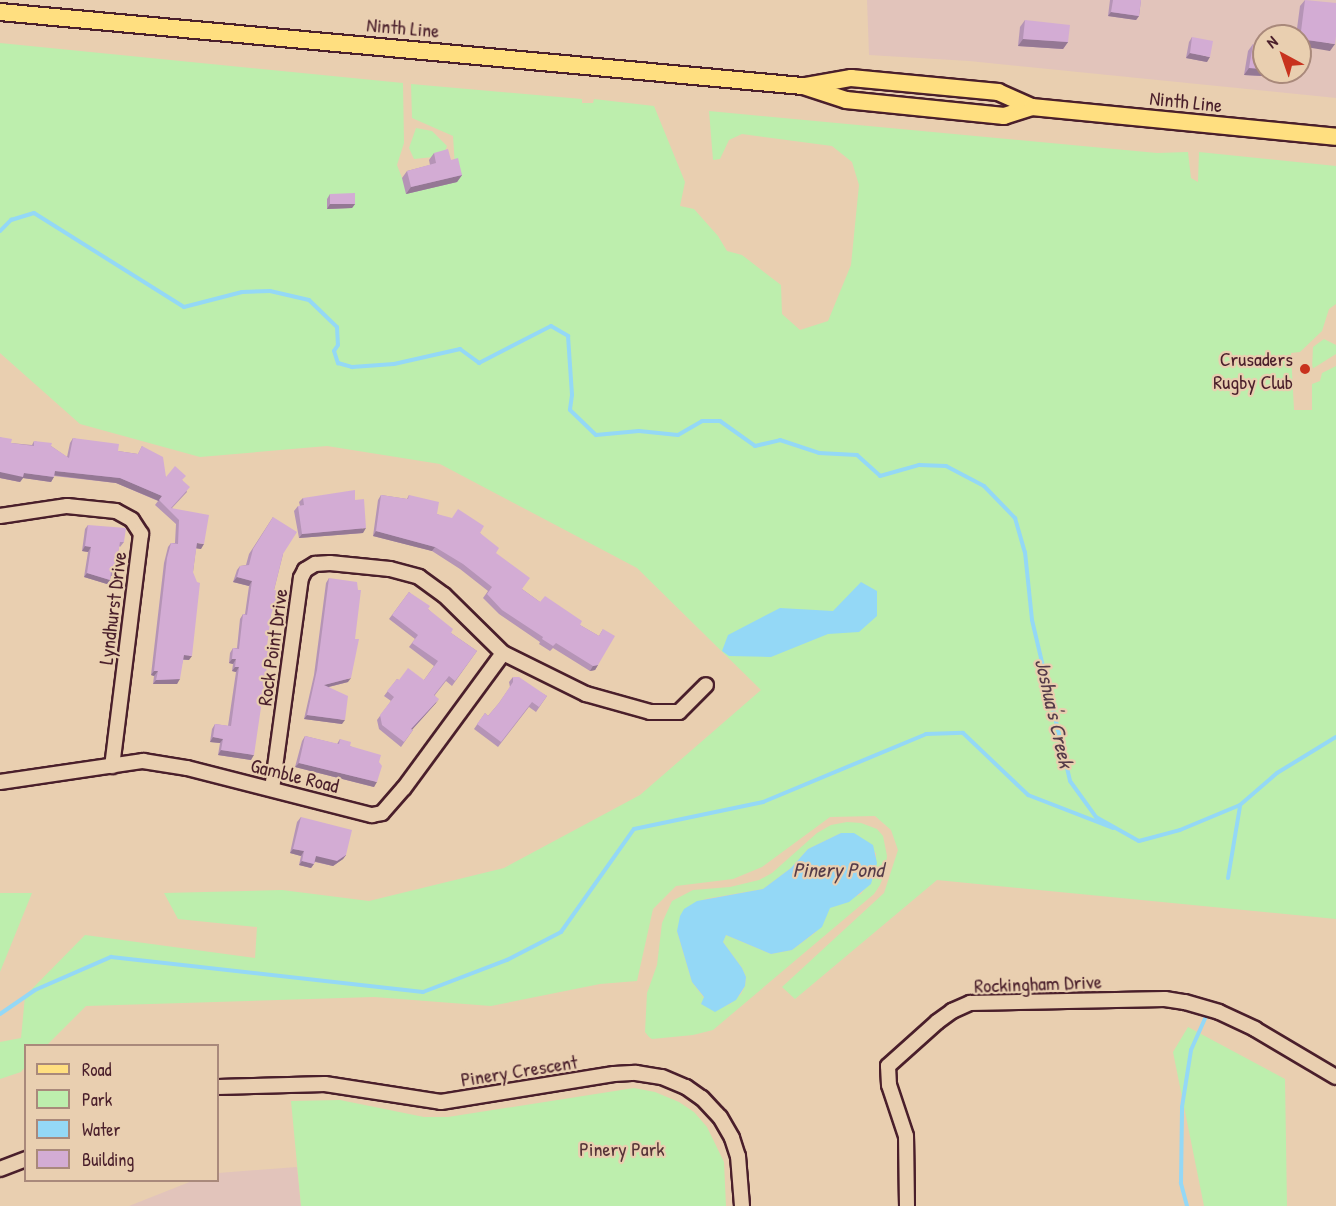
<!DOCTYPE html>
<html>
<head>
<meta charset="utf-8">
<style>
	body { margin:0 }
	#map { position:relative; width:1336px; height:1206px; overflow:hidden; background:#e9cfb0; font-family:"Patrick Hand",sans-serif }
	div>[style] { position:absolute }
	.built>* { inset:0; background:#e2c4bb }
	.green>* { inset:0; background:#bdeead }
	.water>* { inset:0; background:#94d8f6 }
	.stream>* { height:4px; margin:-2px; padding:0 2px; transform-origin:2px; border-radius:2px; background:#94d8f6 }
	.roads { filter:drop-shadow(2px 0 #4a1f2b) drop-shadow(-2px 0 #4a1f2b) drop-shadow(0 2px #4a1f2b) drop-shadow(0 -2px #4a1f2b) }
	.minor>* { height:14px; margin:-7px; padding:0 7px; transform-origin:7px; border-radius:7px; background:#e9cfb0 }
	.major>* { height:16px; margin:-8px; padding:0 8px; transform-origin:8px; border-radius:8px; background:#ffdf80 }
	.wall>* { inset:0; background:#b594b6 }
	.shaded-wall>* { inset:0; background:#947894 }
	.building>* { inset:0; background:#d3acd4 }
	.dots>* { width:16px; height:16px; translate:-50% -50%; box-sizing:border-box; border:3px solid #e9cfb0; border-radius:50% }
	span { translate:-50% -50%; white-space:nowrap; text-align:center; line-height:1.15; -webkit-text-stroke:4.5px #e9cfb0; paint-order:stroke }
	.street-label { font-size:20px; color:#4a1f2b }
	.poi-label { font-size:20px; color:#4a1f2b }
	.right { translate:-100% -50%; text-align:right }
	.park-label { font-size:20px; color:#563438 }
	.water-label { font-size:21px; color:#553b49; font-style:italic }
	.legend { position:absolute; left:24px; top:1044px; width:195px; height:138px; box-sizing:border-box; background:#e9cfb0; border:2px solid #a9897b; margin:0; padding:8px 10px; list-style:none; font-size:18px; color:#4a1f2b }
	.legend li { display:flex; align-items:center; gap:12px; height:30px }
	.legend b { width:30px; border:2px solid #a9897b }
	.north { position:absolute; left:1252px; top:24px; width:60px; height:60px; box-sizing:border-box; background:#e9cfb0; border:2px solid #a9897b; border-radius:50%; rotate:320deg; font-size:16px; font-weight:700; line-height:24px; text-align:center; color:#4a1f2b }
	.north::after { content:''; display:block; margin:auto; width:21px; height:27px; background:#c8321e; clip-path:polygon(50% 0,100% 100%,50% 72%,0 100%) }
</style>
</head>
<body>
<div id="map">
	<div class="built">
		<i style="clip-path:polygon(evenodd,867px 0,1336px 0,1336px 98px,969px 61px,869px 55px,867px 0,1264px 36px,1300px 36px,1300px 72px,1264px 72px,1264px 36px)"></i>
		<i style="clip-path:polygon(297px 1167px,301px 1206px,129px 1206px,192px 1181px,218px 1180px,218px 1173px)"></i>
	</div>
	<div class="green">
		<i style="clip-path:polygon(0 43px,403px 83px,404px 143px,397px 165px,402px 178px,456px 182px,453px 136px,412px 118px,411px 84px,582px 99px,582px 103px,593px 103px,594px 99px,654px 106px,685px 182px,680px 206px,694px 209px,718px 236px,727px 251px,742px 255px,781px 285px,782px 314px,800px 330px,828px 321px,851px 265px,859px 185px,852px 162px,832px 146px,742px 134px,729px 140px,720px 159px,713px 160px,709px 111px,1157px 153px,1188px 152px,1191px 178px,1198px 182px,1199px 152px,1336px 166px,1336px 304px,1329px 309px,1322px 331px,1300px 352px,1291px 353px,1294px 410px,1312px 410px,1312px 384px,1320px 381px,1322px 373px,1336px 366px,1336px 919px,937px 880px,795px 999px,782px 987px,884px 893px,898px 850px,891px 830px,875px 816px,830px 817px,762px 867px,733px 879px,676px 886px,653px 909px,637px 981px,600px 984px,491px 1006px,374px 997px,86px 1006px,47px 1045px,26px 1046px,25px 1067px,21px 1072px,0 1079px,0 1042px,21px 1038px,25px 996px,85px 935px,255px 958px,257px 927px,178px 919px,164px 893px,282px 890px,369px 901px,504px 868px,640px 795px,761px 690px,637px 568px,440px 464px,327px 446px,200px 457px,80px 424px,0 353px)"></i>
		<i style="clip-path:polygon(416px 128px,432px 131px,447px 146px,443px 156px,414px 159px,409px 148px)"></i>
		<i style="clip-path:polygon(1324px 339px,1336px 345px,1336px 354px,1312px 369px,1313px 347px)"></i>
		<i style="clip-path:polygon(evenodd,847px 822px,861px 823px,877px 829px,883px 836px,887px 856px,885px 872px,880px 885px,874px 894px,713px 1030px,693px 1035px,652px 1039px,649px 1037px,645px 1032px,647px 993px,657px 965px,662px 923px,672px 901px,693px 890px,730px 887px,759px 880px,772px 873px,817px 833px,831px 825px,847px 822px,841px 833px,876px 853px,876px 873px,861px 894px,829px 908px,816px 932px,792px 950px,771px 954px,726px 935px,723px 942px,742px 968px,746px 977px,745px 986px,741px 994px,730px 1004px,717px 1009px,701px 1004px,704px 998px,692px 982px,677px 931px,705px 899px,763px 889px,791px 868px,808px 849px,841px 833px)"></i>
		<i style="clip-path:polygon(0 893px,32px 893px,0 972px)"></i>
		<i style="clip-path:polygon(1188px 1027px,1285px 1079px,1287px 1206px,1204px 1206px,1173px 1052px)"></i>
		<i style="clip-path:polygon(634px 1088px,655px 1092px,679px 1102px,694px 1112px,707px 1127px,724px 1162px,726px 1206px,301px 1206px,291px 1101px,340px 1100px,424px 1117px,448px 1117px)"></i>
	</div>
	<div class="water">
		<i style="clip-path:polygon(861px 582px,877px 591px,877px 616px,859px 632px,828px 634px,771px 657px,729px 656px,722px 651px,728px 635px,780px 608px,833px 611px)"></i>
		<i style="clip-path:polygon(841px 833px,854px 833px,873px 845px,877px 863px,871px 884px,849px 902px,830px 908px,822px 927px,792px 950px,771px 954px,726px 935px,723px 942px,742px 968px,746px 977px,745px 986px,736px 1000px,715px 1012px,701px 1004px,704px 997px,692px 982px,677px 931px,680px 916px,684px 909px,697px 901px,763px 889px,791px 868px,808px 849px)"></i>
	</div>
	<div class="stream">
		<i style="left:0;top:231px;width:16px;rotate:-45deg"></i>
		<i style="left:11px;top:220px;width:24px;rotate:-17deg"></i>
		<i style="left:34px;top:213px;width:177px;rotate:32.1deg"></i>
		<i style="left:184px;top:307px;width:60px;rotate:-14.5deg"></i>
		<i style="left:242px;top:292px;width:28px;rotate:-2deg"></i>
		<i style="left:270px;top:291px;width:40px;rotate:13deg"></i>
		<i style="left:309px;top:300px;width:39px;rotate:44deg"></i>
		<i style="left:337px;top:327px;width:18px;rotate:87deg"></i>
		<i style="left:338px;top:345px;width:7px;rotate:124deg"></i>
		<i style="left:334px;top:351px;width:13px;rotate:72deg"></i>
		<i style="left:338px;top:363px;width:15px;rotate:16deg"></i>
		<i style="left:352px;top:367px;width:42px;rotate:-4.1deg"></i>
		<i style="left:394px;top:364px;width:68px;rotate:-12.8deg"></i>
		<i style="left:460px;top:349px;width:24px;rotate:36deg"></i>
		<i style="left:479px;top:363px;width:81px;rotate:-27.2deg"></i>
		<i style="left:551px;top:326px;width:20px;rotate:30deg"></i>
		<i style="left:568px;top:336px;width:59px;rotate:86.1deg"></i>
		<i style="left:572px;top:395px;width:15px;rotate:98deg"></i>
		<i style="left:570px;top:410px;width:36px;rotate:44deg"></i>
		<i style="left:596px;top:435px;width:43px;rotate:-5.3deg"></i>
		<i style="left:639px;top:431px;width:39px;rotate:6deg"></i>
		<i style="left:678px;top:435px;width:28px;rotate:-30deg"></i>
		<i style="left:702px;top:421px;width:18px"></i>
		<i style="left:720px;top:421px;width:43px;rotate:35.5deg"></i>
		<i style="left:755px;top:446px;width:26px;rotate:-13deg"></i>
		<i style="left:780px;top:440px;width:41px;rotate:18.4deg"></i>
		<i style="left:819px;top:453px;width:38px;rotate:3deg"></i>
		<i style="left:857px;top:455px;width:31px;rotate:42deg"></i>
		<i style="left:880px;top:476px;width:41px;rotate:-15.8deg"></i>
		<i style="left:919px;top:465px;width:27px;rotate:2deg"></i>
		<i style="left:946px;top:466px;width:43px;rotate:27.8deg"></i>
		<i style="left:984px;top:486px;width:45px;rotate:45.9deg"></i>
		<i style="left:1015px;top:518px;width:35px;rotate:74deg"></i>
		<i style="left:1025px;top:552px;width:68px;rotate:84.1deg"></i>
		<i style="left:1032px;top:620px;width:165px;rotate:76.7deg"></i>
		<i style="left:1070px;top:781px;width:44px;rotate:54.2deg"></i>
		<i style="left:1096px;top:817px;width:49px;rotate:29.2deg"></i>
		<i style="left:1139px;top:841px;width:42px;rotate:-15deg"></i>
		<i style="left:1180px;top:830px;width:65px;rotate:-22.6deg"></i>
		<i style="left:1240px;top:805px;width:49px;rotate:-40.9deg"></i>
		<i style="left:1277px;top:773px;width:69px;rotate:-31.4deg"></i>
		<i style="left:1228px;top:878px;width:73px;rotate:-80.5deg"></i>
		<i style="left:0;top:1014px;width:42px;rotate:-34.4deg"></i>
		<i style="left:35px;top:990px;width:83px;rotate:-23.5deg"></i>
		<i style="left:111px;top:957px;width:314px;rotate:6.4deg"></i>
		<i style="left:423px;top:992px;width:90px;rotate:-20.9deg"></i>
		<i style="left:507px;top:960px;width:61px;rotate:-27.4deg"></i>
		<i style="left:561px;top:932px;width:126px;rotate:-54.7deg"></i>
		<i style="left:634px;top:829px;width:132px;rotate:-11.8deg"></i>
		<i style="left:763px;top:802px;width:177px;rotate:-22.6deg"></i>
		<i style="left:926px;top:734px;width:37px;rotate:-2deg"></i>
		<i style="left:963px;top:733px;width:90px;rotate:43.6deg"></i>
		<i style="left:1028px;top:795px;width:91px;rotate:21.2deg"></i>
		<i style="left:1187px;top:1206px;width:24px;rotate:-105deg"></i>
		<i style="left:1181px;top:1183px;width:76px;rotate:-89.2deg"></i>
		<i style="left:1182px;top:1107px;width:58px;rotate:-81deg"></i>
		<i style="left:1191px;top:1050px;width:35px;rotate:-66deg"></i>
	</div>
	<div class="roads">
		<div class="minor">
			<i style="left:0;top:516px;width:68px;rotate:-8.5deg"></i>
			<i style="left:67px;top:506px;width:49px;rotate:5.8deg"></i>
			<i style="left:116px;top:511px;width:18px;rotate:29deg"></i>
			<i style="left:132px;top:520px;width:17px;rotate:57deg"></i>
			<i style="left:141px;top:534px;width:234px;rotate:97.1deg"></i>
			<i style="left:0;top:782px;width:145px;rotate:-8.4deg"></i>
			<i style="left:143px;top:761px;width:45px;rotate:9deg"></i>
			<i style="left:187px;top:768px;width:191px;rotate:14.3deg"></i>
			<i style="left:372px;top:815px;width:10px;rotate:-11deg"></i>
			<i style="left:382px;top:813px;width:33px;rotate:-49deg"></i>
			<i style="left:404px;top:788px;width:167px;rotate:-53.7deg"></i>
			<i style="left:272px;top:789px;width:213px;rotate:-82.2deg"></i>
			<i style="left:301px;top:578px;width:9px;rotate:-63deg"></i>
			<i style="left:305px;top:570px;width:12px;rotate:-31deg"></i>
			<i style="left:315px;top:564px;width:15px;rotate:-4deg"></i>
			<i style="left:330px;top:563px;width:60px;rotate:5.7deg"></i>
			<i style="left:390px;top:569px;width:30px;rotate:15deg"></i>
			<i style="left:419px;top:577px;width:31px;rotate:36deg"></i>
			<i style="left:444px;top:595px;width:83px;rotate:44.5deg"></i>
			<i style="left:503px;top:653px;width:93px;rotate:26.3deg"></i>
			<i style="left:586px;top:694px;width:66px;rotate:15.7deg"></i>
			<i style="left:650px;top:712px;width:29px"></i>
			<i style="left:679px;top:712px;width:38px;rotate:-45deg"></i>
			<i style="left:218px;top:1087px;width:107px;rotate:-1.6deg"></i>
			<i style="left:325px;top:1084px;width:117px;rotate:8.8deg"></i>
			<i style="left:441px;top:1102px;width:175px;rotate:-9.2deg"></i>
			<i style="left:614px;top:1074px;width:22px;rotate:-3deg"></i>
			<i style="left:636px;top:1073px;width:26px;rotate:9deg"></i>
			<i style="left:662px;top:1077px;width:26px;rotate:23deg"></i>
			<i style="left:686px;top:1087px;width:19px;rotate:35deg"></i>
			<i style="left:702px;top:1098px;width:26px;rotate:47deg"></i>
			<i style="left:720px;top:1117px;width:24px;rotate:60deg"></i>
			<i style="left:732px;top:1138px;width:19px;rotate:72deg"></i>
			<i style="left:738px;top:1156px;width:50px;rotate:85.4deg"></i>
			<i style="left:0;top:1169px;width:28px;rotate:-21deg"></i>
			<i style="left:907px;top:1206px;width:70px;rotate:-90.8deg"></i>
			<i style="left:906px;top:1136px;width:54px;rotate:-108.4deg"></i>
			<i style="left:889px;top:1085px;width:19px;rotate:-93deg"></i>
			<i style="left:888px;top:1066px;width:66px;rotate:-41.9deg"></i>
			<i style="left:937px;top:1022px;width:19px;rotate:-36deg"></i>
			<i style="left:952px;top:1011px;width:20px;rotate:-24deg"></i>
			<i style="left:970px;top:1003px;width:195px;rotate:-1.2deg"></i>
			<i style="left:1165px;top:999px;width:20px;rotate:9deg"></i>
			<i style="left:1185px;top:1002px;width:35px;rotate:16deg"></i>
			<i style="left:1219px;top:1012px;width:40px;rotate:25deg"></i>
			<i style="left:1255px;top:1029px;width:94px;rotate:30.7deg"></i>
		</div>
		<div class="major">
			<i style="left:0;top:12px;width:806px;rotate:5.27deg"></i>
			<i style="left:803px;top:86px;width:45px;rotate:18deg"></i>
			<i style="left:846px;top:100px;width:159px;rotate:5.8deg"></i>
			<i style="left:1004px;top:116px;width:29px;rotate:-18deg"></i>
			<i style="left:806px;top:86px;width:46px;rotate:-10.1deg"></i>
			<i style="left:851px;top:78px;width:148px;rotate:5.4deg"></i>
			<i style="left:998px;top:92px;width:37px;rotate:24deg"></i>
			<i style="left:1032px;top:107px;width:305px;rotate:5.6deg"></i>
		</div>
	</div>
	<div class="wall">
		<i style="clip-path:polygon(1110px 0,1141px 0,1139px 16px,1136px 20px,1108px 16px)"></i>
		<i style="clip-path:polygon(1305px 0,1330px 51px,1300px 36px,1296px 36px,1300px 6px)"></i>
		<i style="clip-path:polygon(1025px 20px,1068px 42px,1063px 49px,1018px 46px,1020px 27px)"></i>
		<i style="clip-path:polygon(1192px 37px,1207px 62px,1186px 58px,1189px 42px)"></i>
		<i style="clip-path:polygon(1253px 44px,1264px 72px,1284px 72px,1280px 77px,1244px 75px,1248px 51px)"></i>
		<i style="clip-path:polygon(434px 153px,451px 160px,462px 175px,457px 182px,406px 194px,402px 178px,407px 171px,430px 165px,429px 160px)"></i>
		<i style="clip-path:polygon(330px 194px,355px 204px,352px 208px,327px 209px,327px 199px)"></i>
		<i style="clip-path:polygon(0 437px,11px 443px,32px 445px,34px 441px,51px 446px,67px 457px,70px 443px,73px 438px,118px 451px,138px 454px,142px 446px,166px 477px,182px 480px,187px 492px,172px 508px,201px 549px,196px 548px,193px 572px,189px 660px,183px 660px,177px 684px,153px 684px,154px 676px,151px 675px,164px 563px,168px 547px,171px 543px,175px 543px,176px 524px,155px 505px,158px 501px,116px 483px,54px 476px,51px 482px,23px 478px,20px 482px,0 478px)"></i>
		<i style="clip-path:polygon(381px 495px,407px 499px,409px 495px,437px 514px,480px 533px,522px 589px,540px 602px,599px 636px,603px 629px,598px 665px,595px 670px,590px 671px,553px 648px,550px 651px,539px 644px,540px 642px,499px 614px,483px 598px,488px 591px,460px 569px,432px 551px,373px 536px,378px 500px)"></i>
		<i style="clip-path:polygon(303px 498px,355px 500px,363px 533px,299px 538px,294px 511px,298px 506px,300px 506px,299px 502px)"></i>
		<i style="clip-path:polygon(273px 517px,283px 554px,274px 590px,251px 760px,218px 755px,220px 743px,210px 742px,212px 729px,215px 724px,228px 726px,236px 672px,232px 671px,233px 664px,229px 663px,230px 653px,233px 648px,237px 648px,240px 619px,243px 614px,245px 614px,249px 586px,233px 582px,237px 570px,240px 566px,246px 565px,249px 554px)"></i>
		<i style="clip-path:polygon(88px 525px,124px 542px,120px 547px,119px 546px,115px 571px,112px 576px,111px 576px,110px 580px,107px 584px,84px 577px,88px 552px,82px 551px,85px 529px)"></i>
		<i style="clip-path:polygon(329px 578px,348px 682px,329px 687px,342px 724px,304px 719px,314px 675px,326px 583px)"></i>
		<i style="clip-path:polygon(409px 592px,428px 609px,451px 633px,477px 651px,452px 686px,446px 681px,435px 695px,436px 703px,412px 730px,413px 730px,401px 747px,379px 729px,377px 720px,391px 701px,384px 696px,397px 679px,399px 680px,424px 680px,434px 666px,409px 647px,415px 639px,389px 619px)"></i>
		<i style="clip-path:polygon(513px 677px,547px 696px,536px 712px,529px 707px,498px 747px,474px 729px,485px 713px,488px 716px,499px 703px,510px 687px,509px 682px)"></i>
		<i style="clip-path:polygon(305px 736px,337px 744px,340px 739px,350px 746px,379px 762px,374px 787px,295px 767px,302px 741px)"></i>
		<i style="clip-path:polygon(301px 817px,346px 855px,343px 859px,333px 866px,315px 862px,311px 868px,299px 865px,301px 856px,290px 853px,297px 822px)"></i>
	</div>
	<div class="shaded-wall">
		<i style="clip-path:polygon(1111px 12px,1139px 16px,1136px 20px,1108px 16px)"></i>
		<i style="clip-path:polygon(1023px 39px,1068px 42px,1063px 49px,1018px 46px)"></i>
		<i style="clip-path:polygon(1300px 39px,1335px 44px,1330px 51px,1300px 46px)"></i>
		<i style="clip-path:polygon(1190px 53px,1210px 57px,1207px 62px,1186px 58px)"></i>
		<i style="clip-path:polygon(1249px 68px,1264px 69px,1264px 72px,1284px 72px,1280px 77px,1244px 75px)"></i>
		<i style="clip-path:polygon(462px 175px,457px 182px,406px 194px,411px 187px)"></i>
		<i style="clip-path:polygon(330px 204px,355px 204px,352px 208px,327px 209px)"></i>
		<i style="clip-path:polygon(55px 471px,120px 478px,162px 496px,159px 501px,116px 483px,52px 475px)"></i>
		<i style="clip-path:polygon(0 472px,24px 473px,54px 477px,51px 482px,23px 478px,20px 482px,0 478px)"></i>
		<i style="clip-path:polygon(366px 528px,363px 533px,299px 538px,302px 534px)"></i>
		<i style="clip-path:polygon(376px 531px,435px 547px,432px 551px,373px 536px)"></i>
		<i style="clip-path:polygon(197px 543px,204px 544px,201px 549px,194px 548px)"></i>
		<i style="clip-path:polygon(85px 546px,91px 547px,88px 552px,82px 551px)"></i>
		<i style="clip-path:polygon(87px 573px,110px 580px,107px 584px,84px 577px)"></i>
		<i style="clip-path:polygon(237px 577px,252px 581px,249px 586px,233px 582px)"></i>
		<i style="clip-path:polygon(184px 655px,192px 656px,189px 660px,181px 659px)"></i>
		<i style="clip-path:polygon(232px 659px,236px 659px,233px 664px,229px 663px)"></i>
		<i style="clip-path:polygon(598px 665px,595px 670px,590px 671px,593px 666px)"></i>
		<i style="clip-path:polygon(235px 667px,239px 667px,236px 672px,232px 671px)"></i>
		<i style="clip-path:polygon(154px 671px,158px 671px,154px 676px,151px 675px)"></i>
		<i style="clip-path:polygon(351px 678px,348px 682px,320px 689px,324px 685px)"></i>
		<i style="clip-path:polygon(180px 679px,177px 684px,153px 684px,156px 680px)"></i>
		<i style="clip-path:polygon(439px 699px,436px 703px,408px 734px,411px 729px)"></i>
		<i style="clip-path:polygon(307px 715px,345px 720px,342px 724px,304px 719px)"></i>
		<i style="clip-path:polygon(213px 737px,223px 739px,220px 743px,210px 742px)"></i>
		<i style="clip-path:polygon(221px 750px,254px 755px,251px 760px,218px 755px)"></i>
		<i style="clip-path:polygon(299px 763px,377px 782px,374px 787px,295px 767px)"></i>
		<i style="clip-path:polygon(293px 849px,304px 851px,301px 856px,290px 853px)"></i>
		<i style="clip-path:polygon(346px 855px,343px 859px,333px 866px,313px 861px,316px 856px)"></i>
		<i style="clip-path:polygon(302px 861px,314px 864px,311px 868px,299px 865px)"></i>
	</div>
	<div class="building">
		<i style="clip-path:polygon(1113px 0,1141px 0,1139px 16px,1111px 12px)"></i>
		<i style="clip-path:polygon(1305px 0,1336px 3px,1336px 36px,1335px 44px,1300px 39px)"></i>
		<i style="clip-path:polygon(1025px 20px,1070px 25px,1068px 42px,1023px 39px)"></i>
		<i style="clip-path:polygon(1192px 37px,1213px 41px,1210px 57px,1190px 53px)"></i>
		<i style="clip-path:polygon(1253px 44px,1264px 46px,1264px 69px,1249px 68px)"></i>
		<i style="clip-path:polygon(448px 149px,451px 160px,458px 158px,462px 175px,411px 187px,407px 171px,436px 163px,434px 153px)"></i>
		<i style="clip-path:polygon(355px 193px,355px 204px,330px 204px,330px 194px)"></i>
		<i style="clip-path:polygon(0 437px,12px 439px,11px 443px,34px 446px,34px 441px,52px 443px,51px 446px,69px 458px,73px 438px,119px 444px,118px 451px,138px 454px,142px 446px,163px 457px,166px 477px,175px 466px,186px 476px,182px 480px,190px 487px,171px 508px,209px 515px,204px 544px,197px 543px,193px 572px,197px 582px,200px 583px,192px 656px,184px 655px,180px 679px,156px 680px,158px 671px,154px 671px,167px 558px,171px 543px,178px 544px,179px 520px,159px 500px,162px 496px,120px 478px,55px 471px,54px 477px,24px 473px,23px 477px,0 472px)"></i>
		<i style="clip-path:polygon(355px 490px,355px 500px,364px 499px,366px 528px,302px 534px,298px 506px,304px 505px,303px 498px)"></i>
		<i style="clip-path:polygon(381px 495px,408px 499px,409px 495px,439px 502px,437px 514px,452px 518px,458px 509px,484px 526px,480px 533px,499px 548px,496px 553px,530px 578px,522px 589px,540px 602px,545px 596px,582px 621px,580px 625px,599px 636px,603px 629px,615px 636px,598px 665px,593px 666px,556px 643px,553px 646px,542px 639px,543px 637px,502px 610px,487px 594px,492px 587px,463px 564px,435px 547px,376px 531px)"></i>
		<i style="clip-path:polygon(273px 517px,297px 532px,283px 554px,274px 590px,279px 591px,271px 615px,267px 646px,269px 653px,254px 755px,221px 750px,223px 739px,213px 737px,215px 724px,231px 726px,239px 667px,235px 667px,236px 659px,232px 659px,233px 648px,239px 649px,243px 614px,247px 615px,252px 581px,237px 577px,240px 566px,249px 565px,253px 549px)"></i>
		<i style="clip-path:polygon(88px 525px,126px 528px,124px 542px,120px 542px,115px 571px,111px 571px,110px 580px,87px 573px,91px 547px,85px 546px)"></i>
		<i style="clip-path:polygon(329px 578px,357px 582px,358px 590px,361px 590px,355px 639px,359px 639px,351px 678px,324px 685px,348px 696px,345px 720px,307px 715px,317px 670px)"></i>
		<i style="clip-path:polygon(409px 592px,430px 606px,428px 609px,453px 629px,451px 633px,477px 651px,455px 681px,449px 676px,434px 695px,439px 699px,411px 729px,413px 730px,404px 742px,382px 725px,380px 715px,394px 697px,387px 691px,397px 679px,399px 680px,408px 668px,424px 680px,438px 661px,412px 643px,418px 635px,392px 615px)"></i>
		<i style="clip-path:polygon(513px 677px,519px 677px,547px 696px,539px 707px,532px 702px,501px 742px,477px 724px,485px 713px,488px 716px,499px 703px,513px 682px)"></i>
		<i style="clip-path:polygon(305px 736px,339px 744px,340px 739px,351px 742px,350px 746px,381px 755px,379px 762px,382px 766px,377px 782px,299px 763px)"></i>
		<i style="clip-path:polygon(301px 817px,352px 830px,346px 855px,337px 861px,316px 856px,314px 864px,302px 861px,304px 851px,293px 849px)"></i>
	</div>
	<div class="dots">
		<i style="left:1305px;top:369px;background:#c8321e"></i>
	</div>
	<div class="street-label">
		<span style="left:403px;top:27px;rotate:5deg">Ninth Line</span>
		<span style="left:1186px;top:101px;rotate:6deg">Ninth Line</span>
		<span style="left:112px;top:608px;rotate:-83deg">Lyndhurst Drive</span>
		<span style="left:272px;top:647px;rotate:-82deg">Rock Point Drive</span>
		<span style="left:295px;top:775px;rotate:14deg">Gamble Road</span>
		<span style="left:1038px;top:983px;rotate:-2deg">Rockingham Drive</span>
		<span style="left:519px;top:1070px;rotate:-9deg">Pinery Crescent</span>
	</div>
	<div class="poi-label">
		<span class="right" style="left:1293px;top:370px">Crusaders<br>Rugby Club</span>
	</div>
	<div class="park-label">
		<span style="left:622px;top:1148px">Pinery Park</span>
	</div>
	<div class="water-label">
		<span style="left:1054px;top:713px;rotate:77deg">Joshua's Creek</span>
		<span style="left:838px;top:870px">Pinery Pond</span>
	</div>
	<ul class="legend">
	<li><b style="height:8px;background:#ffdf80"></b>Road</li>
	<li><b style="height:16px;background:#bdeead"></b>Park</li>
	<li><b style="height:16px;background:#94d8f6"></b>Water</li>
	<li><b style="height:16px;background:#d3acd4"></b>Building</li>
	</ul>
	<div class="north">N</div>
</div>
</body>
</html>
